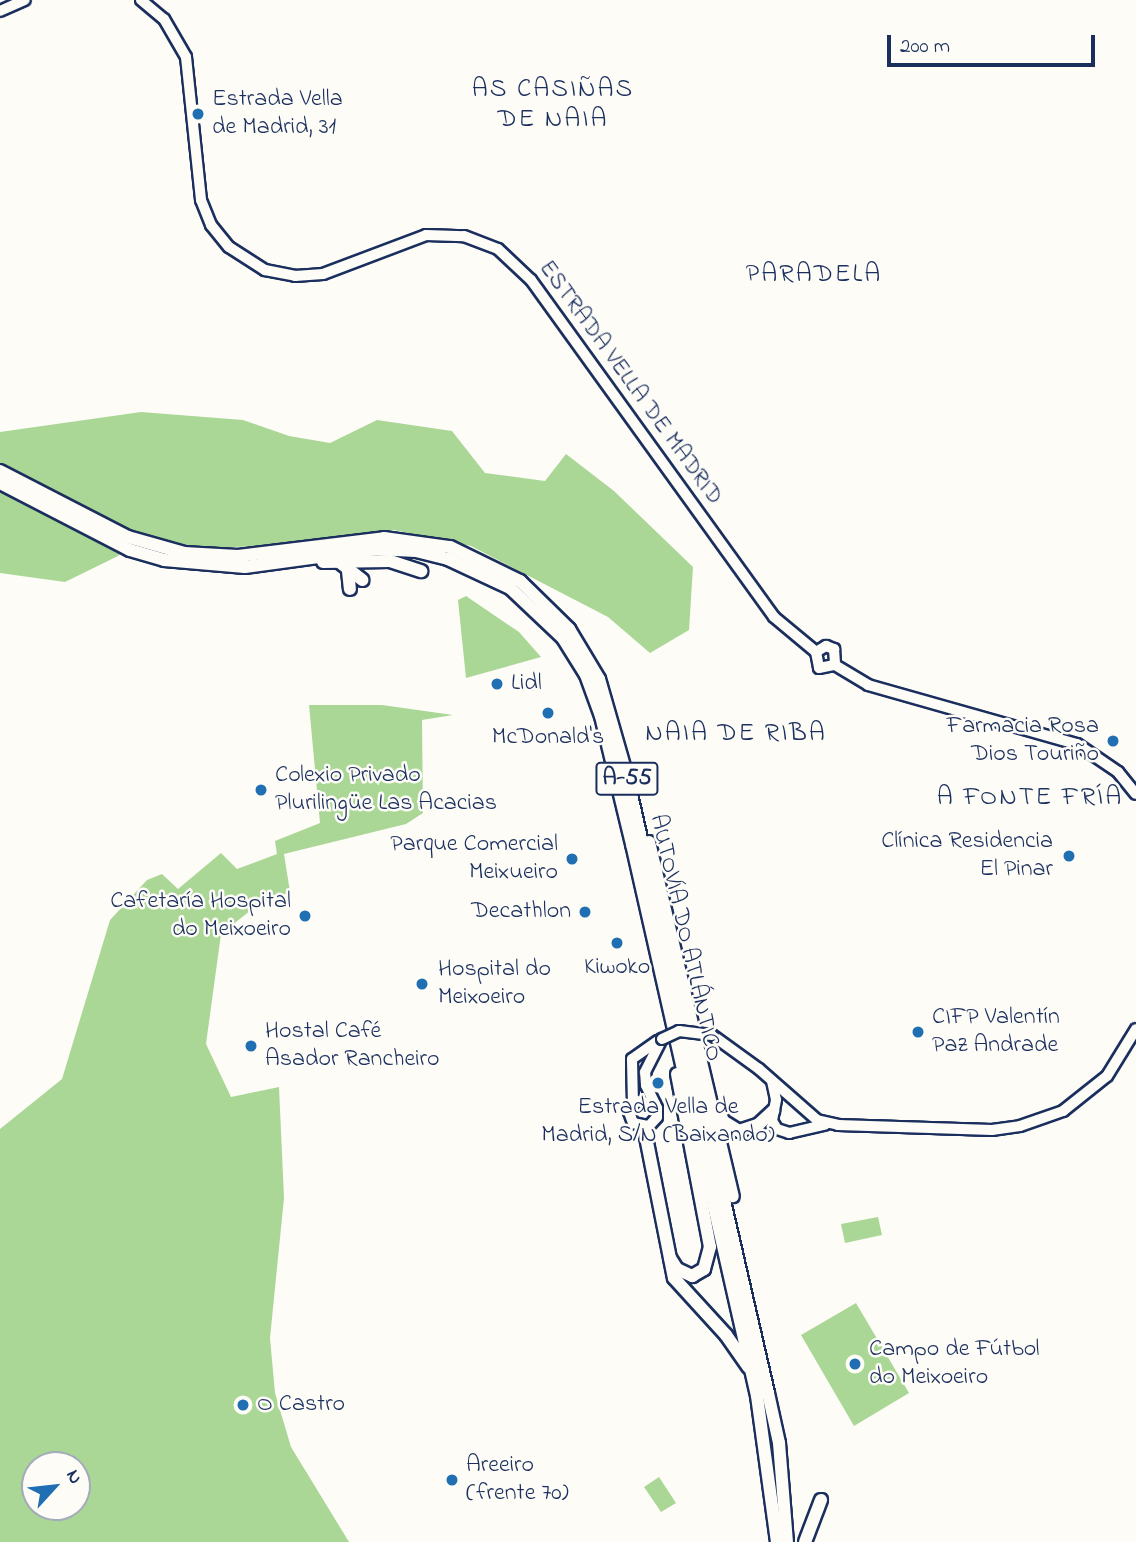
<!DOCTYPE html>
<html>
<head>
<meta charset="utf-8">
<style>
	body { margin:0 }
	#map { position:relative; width:1136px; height:1542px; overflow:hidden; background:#fdfcf7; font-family:"Indie Flower",sans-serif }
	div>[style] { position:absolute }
	.green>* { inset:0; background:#abd796 }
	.roads { filter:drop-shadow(2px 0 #1b2f5e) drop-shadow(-2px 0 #1b2f5e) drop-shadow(0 2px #1b2f5e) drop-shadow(0 -2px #1b2f5e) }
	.secondary>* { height:10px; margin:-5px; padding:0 5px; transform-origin:5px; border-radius:5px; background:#fdfcf7 }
	.motorway>* { height:12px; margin:-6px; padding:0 6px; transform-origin:6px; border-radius:6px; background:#fdfcf7 }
	.bridges { filter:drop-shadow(2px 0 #1b2f5e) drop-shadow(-2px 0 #1b2f5e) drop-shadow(0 2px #1b2f5e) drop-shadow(0 -2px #1b2f5e) }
	.secondary-bridge>* { height:10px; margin:-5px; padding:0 5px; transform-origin:5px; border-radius:5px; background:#fdfcf7 }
	.dots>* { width:19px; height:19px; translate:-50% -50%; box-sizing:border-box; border:4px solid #fdfcf7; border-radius:50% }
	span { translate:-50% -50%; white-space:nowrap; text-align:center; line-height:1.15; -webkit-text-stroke:5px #fdfcf7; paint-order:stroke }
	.shield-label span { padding:2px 5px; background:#fdfcf7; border:2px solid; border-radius:5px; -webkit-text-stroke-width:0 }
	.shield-label { font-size:23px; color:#1b2f5e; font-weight:700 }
	.poi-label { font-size:24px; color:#1b2f5e }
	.left { translate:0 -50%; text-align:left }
	.right { translate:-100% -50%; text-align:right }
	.street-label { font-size:24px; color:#1b2f5e }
	.neighbourhood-label { font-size:26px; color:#1b2f5e; letter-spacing:2px }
	.north { position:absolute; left:21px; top:1451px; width:70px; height:70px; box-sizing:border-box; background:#fdfcf7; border:2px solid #a3aaba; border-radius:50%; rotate:63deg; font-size:19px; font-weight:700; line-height:28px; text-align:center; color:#1b2f5e }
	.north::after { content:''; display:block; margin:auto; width:24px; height:32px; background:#1f6fb2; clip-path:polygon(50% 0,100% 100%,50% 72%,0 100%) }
	.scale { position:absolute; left:887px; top:35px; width:208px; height:32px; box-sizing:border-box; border:4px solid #1b2f5e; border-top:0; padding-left:9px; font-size:21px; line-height:24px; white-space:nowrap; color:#1b2f5e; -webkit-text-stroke:5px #fdfcf7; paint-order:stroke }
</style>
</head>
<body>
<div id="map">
	<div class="green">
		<i style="clip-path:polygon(141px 412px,243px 420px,289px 436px,330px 443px,377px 420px,452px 431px,485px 473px,545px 481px,566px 454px,614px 491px,693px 567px,689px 630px,650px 653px,608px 617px,471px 546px,394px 530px,263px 546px,199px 548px,144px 534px,118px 556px,65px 582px,0 573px,0 432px)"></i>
		<i style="clip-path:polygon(466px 596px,519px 632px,541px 657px,466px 678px,458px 600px)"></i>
		<i style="clip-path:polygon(evenodd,309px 705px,382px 705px,453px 715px,422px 720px,423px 813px,406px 824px,284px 854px,290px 892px,256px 906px,221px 934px,206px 1044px,231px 1097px,279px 1087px,284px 1198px,270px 1338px,275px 1393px,291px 1447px,349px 1542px,0 1542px,0 1129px,62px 1079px,110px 920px,147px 880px,162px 874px,178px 889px,221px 853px,237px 869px,277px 854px,275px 841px,320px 823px,309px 705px,35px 1465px,77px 1465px,77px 1507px,35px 1507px,35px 1465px)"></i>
		<i style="clip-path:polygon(878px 1217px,882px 1235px,845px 1243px,841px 1224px)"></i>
		<i style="clip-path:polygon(856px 1303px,909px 1393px,854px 1426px,801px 1335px)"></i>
		<i style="clip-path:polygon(659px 1477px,676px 1503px,661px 1512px,644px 1487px)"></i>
	</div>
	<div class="roads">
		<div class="secondary">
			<i style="left:141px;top:0;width:30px;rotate:40deg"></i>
			<i style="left:164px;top:19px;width:44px;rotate:59.9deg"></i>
			<i style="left:186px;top:57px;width:144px;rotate:84deg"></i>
			<i style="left:201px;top:200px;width:27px;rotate:68deg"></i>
			<i style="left:211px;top:225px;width:28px;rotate:51deg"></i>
			<i style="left:229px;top:247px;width:43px;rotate:32.6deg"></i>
			<i style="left:265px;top:270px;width:31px;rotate:11deg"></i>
			<i style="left:295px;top:276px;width:28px;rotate:-4deg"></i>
			<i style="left:323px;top:274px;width:110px;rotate:-20.7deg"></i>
			<i style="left:426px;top:235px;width:38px;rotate:2deg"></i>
			<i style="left:464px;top:236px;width:36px;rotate:21deg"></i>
			<i style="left:498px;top:249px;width:45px;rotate:43.2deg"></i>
			<i style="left:531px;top:280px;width:415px;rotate:54.2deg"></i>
			<i style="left:774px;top:617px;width:55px;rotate:39.8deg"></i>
			<i style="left:0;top:11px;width:27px;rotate:-24deg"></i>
			<i style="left:816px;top:652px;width:12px;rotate:-31deg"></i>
			<i style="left:826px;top:646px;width:9px;rotate:21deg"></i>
			<i style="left:834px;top:649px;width:16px;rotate:86deg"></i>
			<i style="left:816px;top:652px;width:16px;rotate:79deg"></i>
			<i style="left:819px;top:668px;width:16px;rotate:-11deg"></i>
			<i style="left:835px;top:665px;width:39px;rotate:31deg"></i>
			<i style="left:868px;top:685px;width:217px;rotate:15.8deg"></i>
			<i style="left:1077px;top:744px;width:50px;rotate:34.3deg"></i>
			<i style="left:1118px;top:772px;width:28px;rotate:51deg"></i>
			<i style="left:712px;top:1035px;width:58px;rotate:35.9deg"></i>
			<i style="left:759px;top:1069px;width:77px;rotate:41.3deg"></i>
			<i style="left:817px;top:1120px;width:22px;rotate:13deg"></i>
			<i style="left:838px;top:1125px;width:154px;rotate:1.9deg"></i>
			<i style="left:992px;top:1130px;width:28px;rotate:-8deg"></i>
			<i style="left:1020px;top:1126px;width:46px;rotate:-19.2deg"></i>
			<i style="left:1063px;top:1111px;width:56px;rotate:-38.5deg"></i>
			<i style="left:1107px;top:1076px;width:55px;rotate:-58.3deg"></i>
			<i style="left:772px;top:1081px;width:19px;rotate:78deg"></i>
			<i style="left:776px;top:1100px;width:21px;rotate:101deg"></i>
			<i style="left:772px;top:1121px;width:9px;rotate:58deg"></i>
			<i style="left:777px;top:1129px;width:13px;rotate:18deg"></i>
			<i style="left:789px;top:1133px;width:37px;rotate:-13deg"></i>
			<i style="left:633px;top:1104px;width:45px;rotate:-91.3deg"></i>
			<i style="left:632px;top:1059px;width:32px;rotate:-35deg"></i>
			<i style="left:655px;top:1104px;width:19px;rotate:-171deg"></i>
			<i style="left:636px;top:1101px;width:13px;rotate:122deg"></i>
			<i style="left:629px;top:1112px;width:12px;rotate:70deg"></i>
			<i style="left:633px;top:1123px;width:16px;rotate:11deg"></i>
			<i style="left:649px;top:1126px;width:12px;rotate:-48deg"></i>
			<i style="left:657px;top:1117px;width:9px;rotate:-90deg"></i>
			<i style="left:657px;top:1108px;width:25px;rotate:-116deg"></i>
			<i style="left:646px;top:1085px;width:13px;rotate:-94deg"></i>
			<i style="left:645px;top:1072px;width:37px;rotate:-63deg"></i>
		</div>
		<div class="motorway">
			<i style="left:0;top:471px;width:144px;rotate:27.3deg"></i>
			<i style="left:128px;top:537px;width:58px;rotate:15.9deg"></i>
			<i style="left:184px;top:553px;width:54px;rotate:3.2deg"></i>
			<i style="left:238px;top:556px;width:147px;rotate:-7deg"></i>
			<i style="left:384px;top:538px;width:67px;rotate:7.8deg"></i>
			<i style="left:450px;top:547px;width:78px;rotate:25.9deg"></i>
			<i style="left:520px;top:581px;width:69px;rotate:44.4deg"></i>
			<i style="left:569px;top:629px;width:58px;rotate:59deg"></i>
			<i style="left:599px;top:679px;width:98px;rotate:74deg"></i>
			<i style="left:626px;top:773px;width:636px;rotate:77.1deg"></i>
			<i style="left:768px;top:1393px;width:51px;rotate:77.6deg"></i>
			<i style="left:779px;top:1443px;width:99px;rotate:85.4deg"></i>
			<i style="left:0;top:483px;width:146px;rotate:27.3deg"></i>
			<i style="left:130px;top:550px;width:35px;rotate:16deg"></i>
			<i style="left:164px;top:560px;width:81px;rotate:4.9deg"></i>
			<i style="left:245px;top:567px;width:133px;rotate:-7.8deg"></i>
			<i style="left:377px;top:549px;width:39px;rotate:3deg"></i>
			<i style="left:416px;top:551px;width:33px;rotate:14deg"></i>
			<i style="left:448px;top:559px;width:68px;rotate:25.1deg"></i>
			<i style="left:510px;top:588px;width:73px;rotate:43.3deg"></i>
			<i style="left:563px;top:638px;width:44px;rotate:58.1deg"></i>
			<i style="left:586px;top:675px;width:44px;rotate:69.9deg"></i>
			<i style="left:601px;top:716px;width:132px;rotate:76.4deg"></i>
			<i style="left:632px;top:844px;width:566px;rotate:77.24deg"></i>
			<i style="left:757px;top:1396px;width:147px;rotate:82.2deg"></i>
			<i style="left:338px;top:561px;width:31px;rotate:38deg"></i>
			<i style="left:323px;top:562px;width:67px;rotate:-0.9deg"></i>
			<i style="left:390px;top:561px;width:33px;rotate:18deg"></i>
			<i style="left:348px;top:571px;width:18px;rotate:84deg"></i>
			<i style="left:649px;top:842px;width:364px;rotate:76.7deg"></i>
			<i style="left:718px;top:1108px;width:14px;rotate:69deg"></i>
			<i style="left:723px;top:1121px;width:19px;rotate:32deg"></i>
			<i style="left:739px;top:1131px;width:20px;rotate:-18deg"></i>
			<i style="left:758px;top:1125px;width:21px;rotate:-43deg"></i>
			<i style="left:644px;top:1127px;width:154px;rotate:78.8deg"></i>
			<i style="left:674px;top:1278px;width:77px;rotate:47.6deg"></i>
			<i style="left:726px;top:1335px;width:39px;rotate:55deg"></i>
			<i style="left:670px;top:1258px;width:13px;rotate:58deg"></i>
			<i style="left:677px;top:1269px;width:17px;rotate:25deg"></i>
			<i style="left:692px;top:1276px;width:14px;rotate:-30deg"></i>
			<i style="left:704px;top:1269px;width:23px;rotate:-75deg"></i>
			<i style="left:710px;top:1247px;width:176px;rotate:-100.8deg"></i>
			<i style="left:805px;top:1542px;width:45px;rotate:-69.1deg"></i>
		</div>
	</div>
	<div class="bridges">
		<div class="secondary-bridge">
			<i style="left:662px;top:1039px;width:19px;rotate:-25deg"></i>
			<i style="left:679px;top:1031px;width:33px;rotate:7deg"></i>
		</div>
	</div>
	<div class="dots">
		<i style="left:198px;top:114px;background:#1f6fb2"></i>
		<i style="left:497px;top:684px;background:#1f6fb2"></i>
		<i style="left:548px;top:713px;background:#1f6fb2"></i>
		<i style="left:1113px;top:741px;background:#1f6fb2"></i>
		<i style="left:261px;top:790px;background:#1f6fb2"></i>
		<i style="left:1069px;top:856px;background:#1f6fb2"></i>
		<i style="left:572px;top:859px;background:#1f6fb2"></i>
		<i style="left:585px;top:912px;background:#1f6fb2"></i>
		<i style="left:305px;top:916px;background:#1f6fb2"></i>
		<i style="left:617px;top:943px;background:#1f6fb2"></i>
		<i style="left:422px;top:984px;background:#1f6fb2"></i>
		<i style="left:918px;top:1032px;background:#1f6fb2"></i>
		<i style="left:251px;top:1046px;background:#1f6fb2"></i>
		<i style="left:658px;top:1083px;background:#1f6fb2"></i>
		<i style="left:855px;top:1364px;background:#1f6fb2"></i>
		<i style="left:243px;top:1405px;background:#1f6fb2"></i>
		<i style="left:452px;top:1480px;background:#1f6fb2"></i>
	</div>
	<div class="shield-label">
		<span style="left:627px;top:779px">A-55</span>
	</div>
	<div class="poi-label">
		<span class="left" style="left:212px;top:114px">Estrada Vella<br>de Madrid, 31</span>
		<span class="left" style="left:511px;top:684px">Lidl</span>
		<span class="right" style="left:1099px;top:741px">Farmacia Rosa<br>Dios Touriño</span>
		<span style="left:548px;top:738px">McDonald's</span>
		<span class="left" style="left:275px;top:790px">Colexio Privado<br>Plurilingüe Las Acacias</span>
		<span class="right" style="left:1053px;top:856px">Clínica Residencia<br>El Pinar</span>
		<span class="right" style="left:558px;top:859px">Parque Comercial<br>Meixueiro</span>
		<span class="right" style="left:291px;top:916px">Cafetaría Hospital<br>do Meixoeiro</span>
		<span class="right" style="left:571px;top:912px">Decathlon</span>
		<span style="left:617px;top:968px">Kiwoko</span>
		<span class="left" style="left:438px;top:984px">Hospital do<br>Meixoeiro</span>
		<span class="left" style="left:932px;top:1032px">CIFP Valentín<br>Paz Andrade</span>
		<span class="left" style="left:265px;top:1046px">Hostal Café<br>Asador Rancheiro</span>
		<span style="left:658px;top:1122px">Estrada Vella de<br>Madrid, S/N (Baixando)</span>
		<span class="left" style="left:869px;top:1364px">Campo de Fútbol<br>do Meixoeiro</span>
		<span class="left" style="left:257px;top:1405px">O Castro</span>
		<span class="left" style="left:466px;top:1480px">Areeiro<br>(frente 70)</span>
	</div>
	<div class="street-label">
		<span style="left:630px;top:383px;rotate:54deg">ESTRADA VELLA DE MADRID</span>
		<span style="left:685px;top:938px;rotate:77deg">AUTOVÍA DO ATLÁNTICO</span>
	</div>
	<div class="neighbourhood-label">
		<span style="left:553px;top:106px">AS CASIÑAS<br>DE NAIA</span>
		<span style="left:814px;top:276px">PARADELA</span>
		<span style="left:736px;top:735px">NAIA DE RIBA</span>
		<span style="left:1030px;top:799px">A FONTE FRÍA</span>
	</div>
	<div class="north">N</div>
	<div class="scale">200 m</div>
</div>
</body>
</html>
